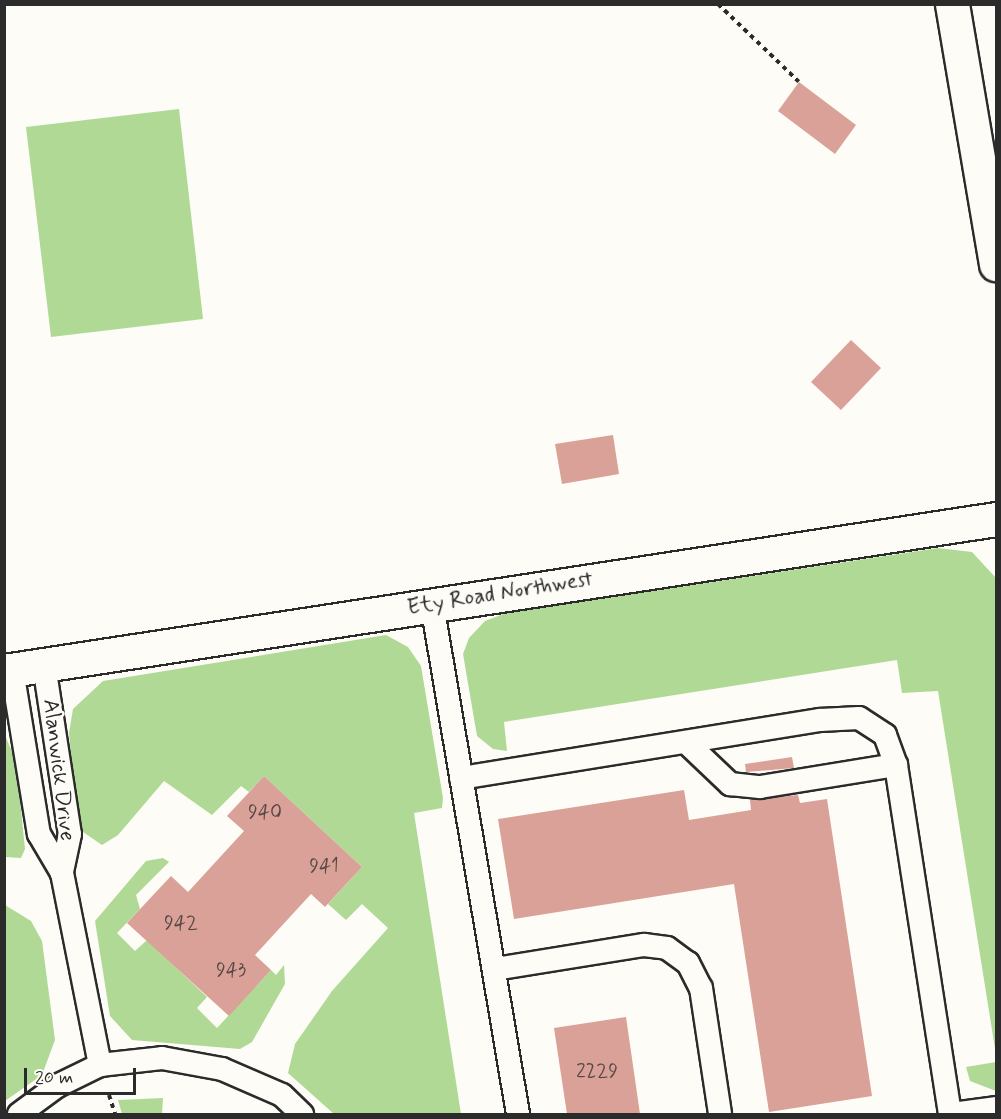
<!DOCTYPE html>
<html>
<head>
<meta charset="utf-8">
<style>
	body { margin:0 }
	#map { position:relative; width:1001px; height:1119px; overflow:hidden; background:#fdfcf7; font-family:Mynerve,sans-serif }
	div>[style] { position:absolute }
	.green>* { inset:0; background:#b0d996 }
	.building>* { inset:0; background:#daa198 }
	.path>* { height:4px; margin-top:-2px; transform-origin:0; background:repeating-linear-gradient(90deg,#2b2b2b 0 4.5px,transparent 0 9px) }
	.roads { filter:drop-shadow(2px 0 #2b2b2b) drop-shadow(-2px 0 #2b2b2b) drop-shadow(0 2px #2b2b2b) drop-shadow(0 -2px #2b2b2b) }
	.lane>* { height:22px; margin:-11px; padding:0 11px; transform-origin:11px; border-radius:11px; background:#fdfcf7 }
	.secondary>* { height:33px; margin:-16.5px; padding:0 16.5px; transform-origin:16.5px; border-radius:16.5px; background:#fdfcf7 }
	span { translate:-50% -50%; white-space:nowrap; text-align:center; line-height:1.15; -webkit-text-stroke:5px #fdfcf7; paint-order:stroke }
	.number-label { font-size:20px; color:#574846 }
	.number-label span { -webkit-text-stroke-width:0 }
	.street-label { font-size:22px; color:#2b2b2b }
	.frame { position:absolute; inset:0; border:6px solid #2b2b2b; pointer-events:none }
	.scale { position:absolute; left:24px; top:1068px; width:112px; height:27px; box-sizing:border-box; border:3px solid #2b2b2b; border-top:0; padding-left:8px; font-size:18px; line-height:21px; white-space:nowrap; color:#2b2b2b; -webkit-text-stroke:4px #fdfcf7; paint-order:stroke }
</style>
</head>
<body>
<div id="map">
	<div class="green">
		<i style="clip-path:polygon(179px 109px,203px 319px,51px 337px,26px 127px)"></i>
		<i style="clip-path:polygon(938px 548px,972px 552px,996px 578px,996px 1055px,938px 691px,902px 693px,897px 660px,504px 722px,507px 751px,493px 749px,477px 736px,463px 654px,469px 638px,485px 621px,506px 613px)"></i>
		<i style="clip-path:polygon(386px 635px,408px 647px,421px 666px,443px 798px,442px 808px,414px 813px,461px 1114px,334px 1114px,288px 1073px,295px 1044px,332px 991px,388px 928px,362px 904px,346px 920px,328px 904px,362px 867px,264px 776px,249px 792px,241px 786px,212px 815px,164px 781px,118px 835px,102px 845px,83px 832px,74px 790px,69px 733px,73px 709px,103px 681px)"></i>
		<i style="clip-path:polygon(4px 733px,16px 761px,25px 849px,21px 858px,5px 857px)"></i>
		<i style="clip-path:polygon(163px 858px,169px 862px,136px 895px,140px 909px,117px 933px,135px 951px,147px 940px,207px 997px,197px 1008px,217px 1028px,271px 970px,276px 975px,284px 965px,285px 984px,252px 1042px,240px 1049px,132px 1040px,110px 1016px,95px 921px,146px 861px)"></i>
		<i style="clip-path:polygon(5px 905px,31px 921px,42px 941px,55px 1040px,42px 1075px,5px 1101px)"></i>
		<i style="clip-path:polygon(996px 1062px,996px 1091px,970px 1081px,966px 1067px)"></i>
		<i style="clip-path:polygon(163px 1098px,162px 1114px,122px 1114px,118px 1100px)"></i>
	</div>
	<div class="building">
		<i style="clip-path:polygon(799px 82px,856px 125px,835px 154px,778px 111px)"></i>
		<i style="clip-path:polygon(851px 340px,881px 368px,841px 410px,811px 382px)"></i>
		<i style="clip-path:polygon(613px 435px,619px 474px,562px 484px,555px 444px)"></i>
		<i style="clip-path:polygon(792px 757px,794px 768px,746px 772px,745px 764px)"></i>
		<i style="clip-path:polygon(264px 776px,362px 867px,325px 907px,311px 894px,255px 955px,271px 970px,229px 1016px,127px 923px,171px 876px,188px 892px,244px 831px,227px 816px)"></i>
		<i style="clip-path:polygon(684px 790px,689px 820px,751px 810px,750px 800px,798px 795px,800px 803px,827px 799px,872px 1096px,769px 1112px,734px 884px,514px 919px,498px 819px)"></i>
		<i style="clip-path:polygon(626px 1017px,640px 1114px,567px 1114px,554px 1028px)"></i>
	</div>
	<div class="path">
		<i style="left:718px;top:4px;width:112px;rotate:43.9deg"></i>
		<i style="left:109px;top:1095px;width:20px;rotate:72deg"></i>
	</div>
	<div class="roads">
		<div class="lane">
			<i style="left:432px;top:604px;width:517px;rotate:80.43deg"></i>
			<i style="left:44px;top:665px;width:171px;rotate:81.3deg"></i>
			<i style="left:70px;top:834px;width:40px;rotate:102deg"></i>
			<i style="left:12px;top:670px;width:166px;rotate:80.7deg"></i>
			<i style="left:39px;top:834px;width:45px;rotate:59.5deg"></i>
			<i style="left:62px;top:873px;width:196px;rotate:78.8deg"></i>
			<i style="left:689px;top:745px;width:57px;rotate:43.6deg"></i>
			<i style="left:730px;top:784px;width:30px;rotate:6deg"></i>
			<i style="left:760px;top:787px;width:138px;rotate:-9.2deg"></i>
			<i style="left:461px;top:778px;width:364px;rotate:-9.2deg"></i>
			<i style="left:820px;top:720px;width:39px;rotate:-3deg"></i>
			<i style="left:859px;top:718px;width:31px;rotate:33deg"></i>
			<i style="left:885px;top:735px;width:32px;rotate:70deg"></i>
			<i style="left:896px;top:765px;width:353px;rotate:81.2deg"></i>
			<i style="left:495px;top:969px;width:151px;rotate:-9.2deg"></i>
			<i style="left:644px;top:945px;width:23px;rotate:7deg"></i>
			<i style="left:667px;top:948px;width:26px;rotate:36deg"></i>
			<i style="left:688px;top:963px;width:28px;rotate:63deg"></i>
			<i style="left:701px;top:988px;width:127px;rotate:81.4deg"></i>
			<i style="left:19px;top:1114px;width:47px;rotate:-36.4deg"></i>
			<i style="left:57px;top:1086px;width:48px;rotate:-26deg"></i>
			<i style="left:100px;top:1065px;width:62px;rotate:-6.4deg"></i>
			<i style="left:162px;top:1058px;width:61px;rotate:10.4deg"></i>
			<i style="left:222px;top:1069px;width:65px;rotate:23.4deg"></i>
			<i style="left:282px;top:1095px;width:28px;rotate:44deg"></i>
			<i style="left:952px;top:1114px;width:44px;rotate:-7.8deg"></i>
		</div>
		<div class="secondary">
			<i style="left:952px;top:4px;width:264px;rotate:80.4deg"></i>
			<i style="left:4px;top:671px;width:1004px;rotate:-8.71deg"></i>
		</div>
	</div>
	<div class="number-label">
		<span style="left:265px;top:812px">940</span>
		<span style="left:324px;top:866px">941</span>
		<span style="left:181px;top:923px">942</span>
		<span style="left:231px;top:970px">943</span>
		<span style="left:597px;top:1071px">2229</span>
	</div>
	<div class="street-label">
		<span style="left:500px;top:594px;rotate:-9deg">Ety Road Northwest</span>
		<span style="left:58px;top:770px;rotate:83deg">Alanwick Drive</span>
	</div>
	<div class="frame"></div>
	<div class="scale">20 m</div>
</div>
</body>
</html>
